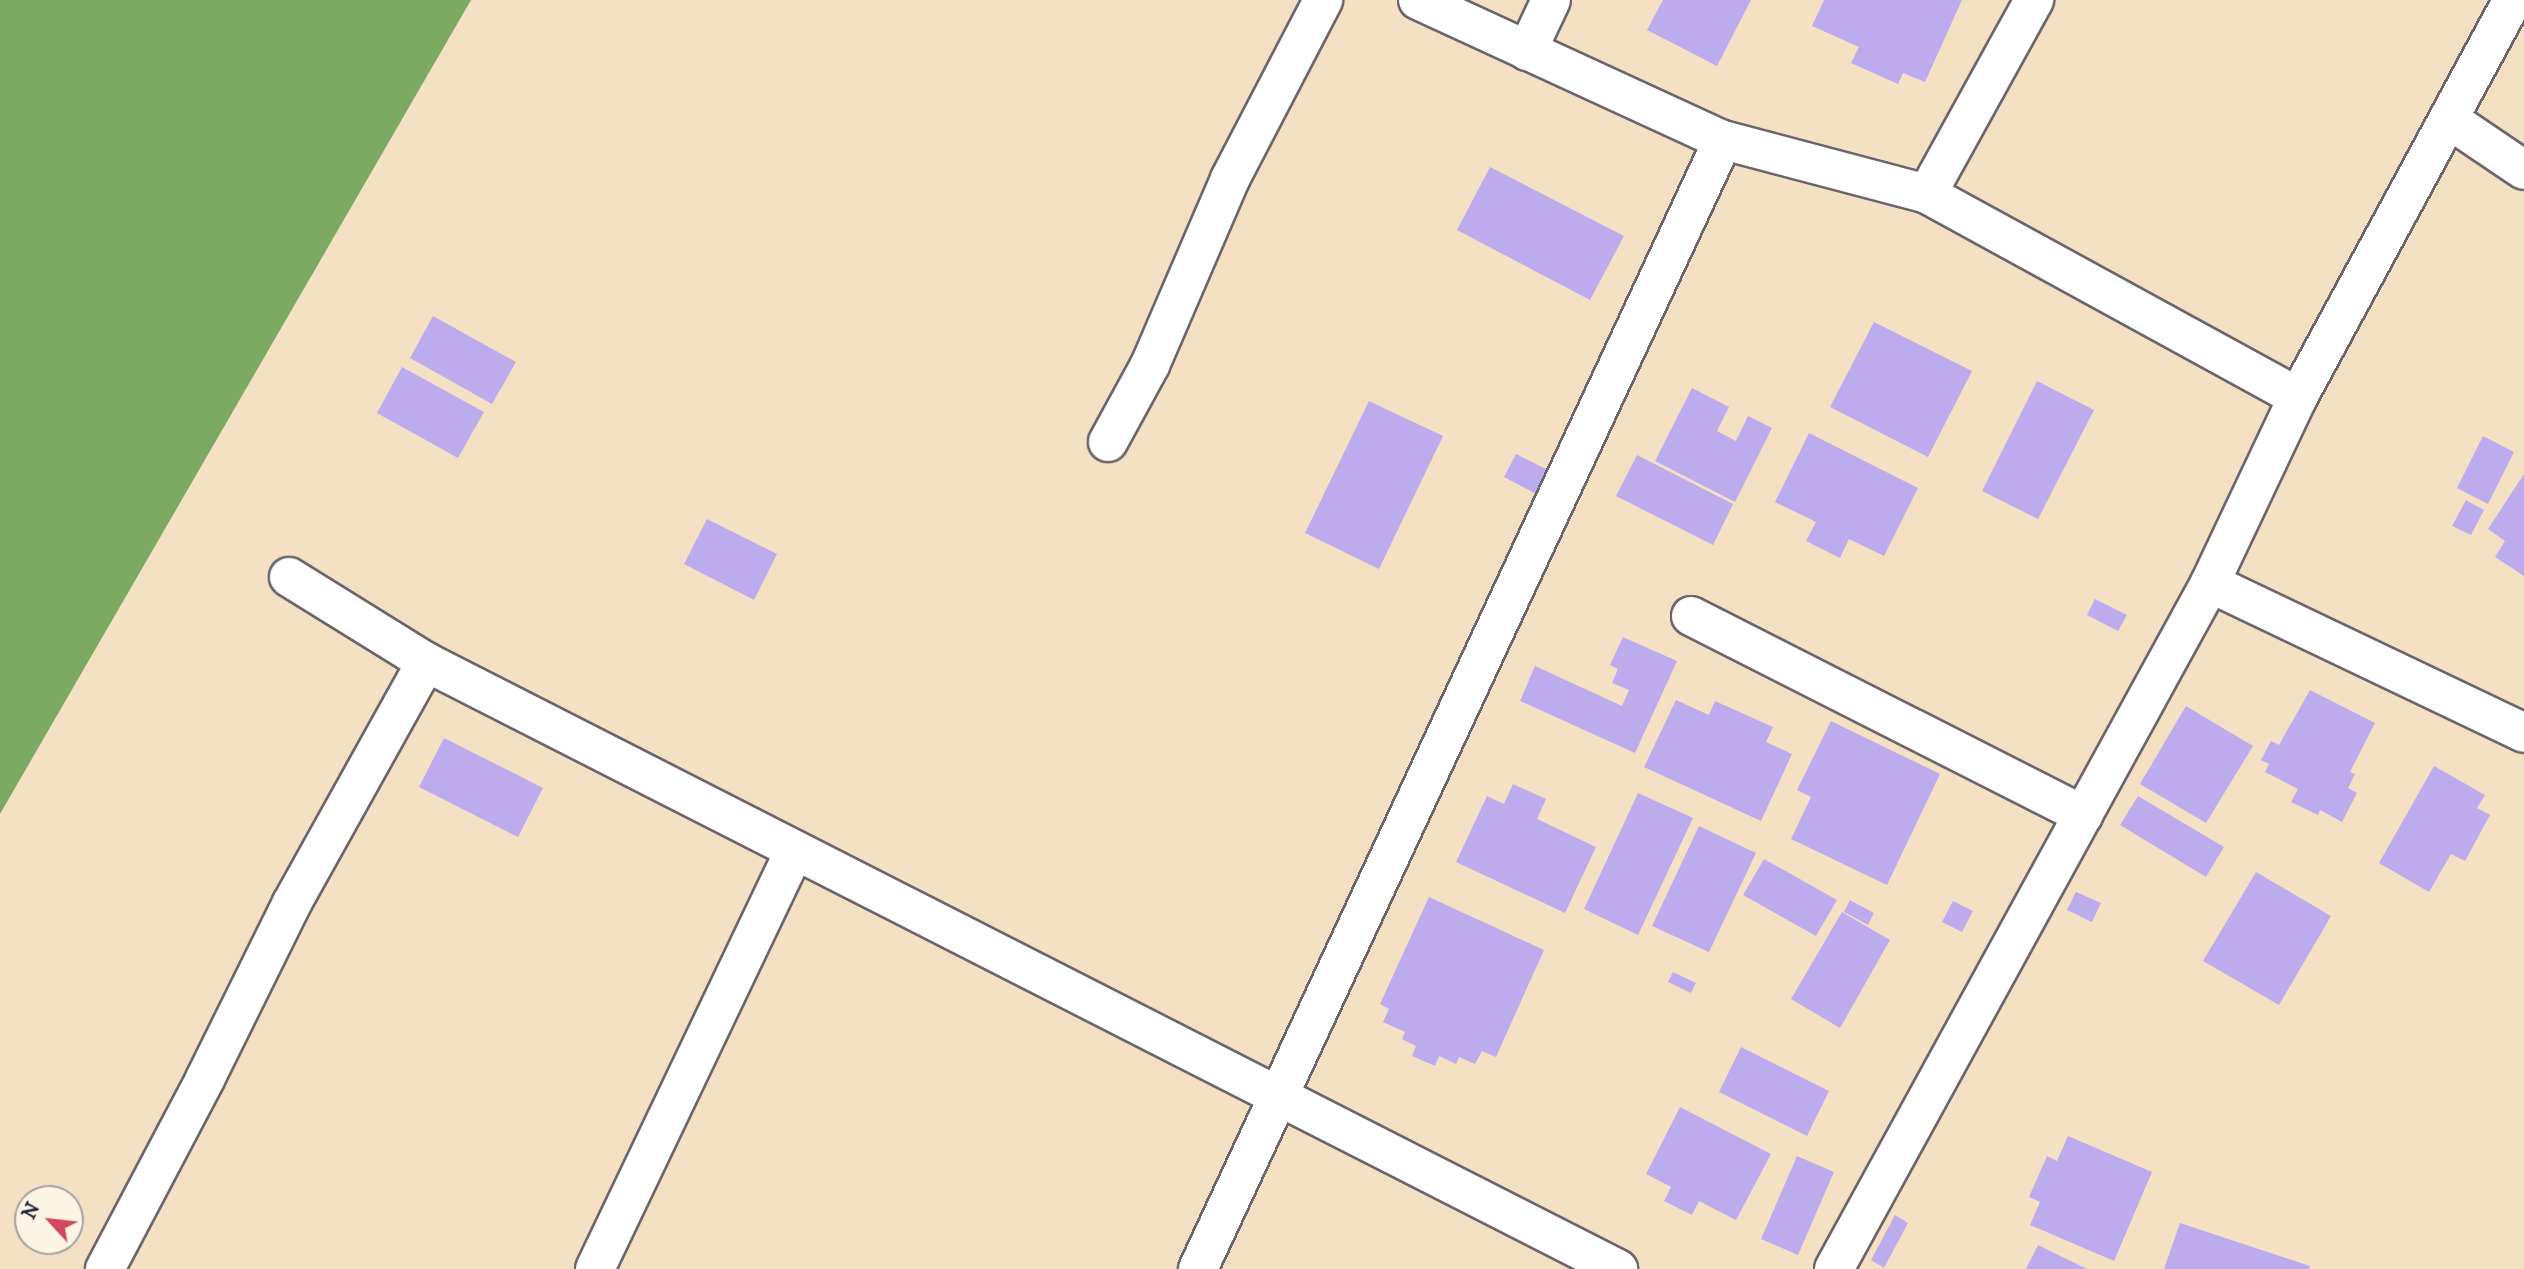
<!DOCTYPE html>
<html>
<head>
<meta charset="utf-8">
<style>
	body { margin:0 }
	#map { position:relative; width:2524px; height:1269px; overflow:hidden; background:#f4e1c4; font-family:"IM FELL DW Pica",serif }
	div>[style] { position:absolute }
	.forest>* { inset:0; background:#7caa63 }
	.building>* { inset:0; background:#bcaced }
	.roads { filter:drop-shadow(2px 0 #6c656b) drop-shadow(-2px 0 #6c656b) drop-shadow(0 2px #6c656b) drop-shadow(0 -2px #6c656b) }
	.minor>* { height:38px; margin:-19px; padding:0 19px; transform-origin:19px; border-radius:19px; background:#fff }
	span { translate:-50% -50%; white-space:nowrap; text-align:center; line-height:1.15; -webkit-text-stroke:5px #fcf5e5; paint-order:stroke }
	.north { position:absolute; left:14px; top:1185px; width:70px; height:70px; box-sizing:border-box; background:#fcf5e5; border:2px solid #a5a1a1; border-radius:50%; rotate:297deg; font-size:19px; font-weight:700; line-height:28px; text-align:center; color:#22223b }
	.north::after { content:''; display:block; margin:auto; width:24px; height:32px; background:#d1495b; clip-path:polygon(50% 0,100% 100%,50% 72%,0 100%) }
</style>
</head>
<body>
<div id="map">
	<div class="forest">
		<i style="clip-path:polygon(0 0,471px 0,0 814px)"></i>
	</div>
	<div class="building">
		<i style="clip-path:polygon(1663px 0,1751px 0,1717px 66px,1647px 30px)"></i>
		<i style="clip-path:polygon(1824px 0,1962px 0,1925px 82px,1903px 73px,1898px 84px,1851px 63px,1859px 47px,1812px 26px)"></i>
		<i style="clip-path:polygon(1490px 167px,1624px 236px,1590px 300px,1457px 230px)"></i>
		<i style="clip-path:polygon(433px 316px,516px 362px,492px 404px,410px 358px)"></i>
		<i style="clip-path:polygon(1874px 322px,1972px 371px,1928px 457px,1830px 407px)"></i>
		<i style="clip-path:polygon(402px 367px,484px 412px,458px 458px,377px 413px)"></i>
		<i style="clip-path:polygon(2037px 381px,2094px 410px,2038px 519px,1982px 491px)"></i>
		<i style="clip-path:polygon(1692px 388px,1729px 407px,1717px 431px,1736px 441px,1748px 416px,1772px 428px,1735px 502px,1655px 461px)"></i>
		<i style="clip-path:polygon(1369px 401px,1443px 436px,1379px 569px,1305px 533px)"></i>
		<i style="clip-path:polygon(1809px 433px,1918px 488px,1884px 556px,1849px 539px,1840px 558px,1806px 541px,1816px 522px,1775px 502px)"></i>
		<i style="clip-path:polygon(2483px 436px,2514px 452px,2488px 504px,2457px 488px)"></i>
		<i style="clip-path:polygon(1516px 454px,1550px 471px,1538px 495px,1504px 477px)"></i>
		<i style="clip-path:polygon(1637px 455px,1733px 504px,1713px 545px,1616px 496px)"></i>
		<i style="clip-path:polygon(2524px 474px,2524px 576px,2495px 557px,2505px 541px,2488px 529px)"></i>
		<i style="clip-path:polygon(2466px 500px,2484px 510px,2471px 535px,2452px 526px)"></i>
		<i style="clip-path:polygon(707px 519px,777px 554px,754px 600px,684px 564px)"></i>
		<i style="clip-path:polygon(2095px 599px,2127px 615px,2118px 631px,2087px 615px)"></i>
		<i style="clip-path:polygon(1623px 637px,1677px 661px,1635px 753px,1520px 701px,1535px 666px,1622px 706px,1629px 690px,1612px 683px,1618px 669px,1610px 665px)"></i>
		<i style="clip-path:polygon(2310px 690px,2375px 723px,2350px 772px,2355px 774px,2348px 788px,2357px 793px,2342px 822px,2320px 810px,2318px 815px,2291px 802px,2298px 789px,2265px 772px,2269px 764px,2261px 760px,2271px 741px,2279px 745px)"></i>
		<i style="clip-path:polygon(1676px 700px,1709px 715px,1715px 701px,1773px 727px,1766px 742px,1792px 754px,1761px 821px,1644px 767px)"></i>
		<i style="clip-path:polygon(2186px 706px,2253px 746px,2206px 823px,2140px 784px)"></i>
		<i style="clip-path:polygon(1831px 721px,1940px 774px,1887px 885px,1791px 839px,1811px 797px,1797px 790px)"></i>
		<i style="clip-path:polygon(444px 738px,543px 788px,518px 837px,419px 787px)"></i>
		<i style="clip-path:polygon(2434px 766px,2485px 795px,2477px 808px,2490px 815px,2465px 861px,2451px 854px,2429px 892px,2379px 863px)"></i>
		<i style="clip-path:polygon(1513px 784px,1546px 799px,1537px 819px,1596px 847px,1565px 913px,1456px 862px,1487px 796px,1504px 804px)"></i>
		<i style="clip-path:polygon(1638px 793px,1693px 818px,1638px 935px,1584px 909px)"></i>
		<i style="clip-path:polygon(2138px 796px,2224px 847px,2206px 877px,2120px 825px)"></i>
		<i style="clip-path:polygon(1699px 826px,1756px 853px,1709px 952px,1652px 926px)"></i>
		<i style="clip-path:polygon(1764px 859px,1837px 900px,1816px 936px,1743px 895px)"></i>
		<i style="clip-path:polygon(2256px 872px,2331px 916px,2279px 1005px,2203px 961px)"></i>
		<i style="clip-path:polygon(2076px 892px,2101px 903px,2092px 922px,2067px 910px)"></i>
		<i style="clip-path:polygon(1429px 897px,1544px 950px,1496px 1057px,1482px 1051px,1475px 1064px,1459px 1057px,1456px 1064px,1439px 1056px,1435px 1066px,1412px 1056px,1416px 1046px,1402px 1039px,1405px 1032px,1383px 1022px,1389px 1009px,1380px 1004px)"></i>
		<i style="clip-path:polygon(1850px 900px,1874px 913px,1868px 925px,1844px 912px)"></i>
		<i style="clip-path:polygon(1953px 901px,1973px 911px,1962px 932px,1942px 922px)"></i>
		<i style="clip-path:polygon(1842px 912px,1890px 940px,1840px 1028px,1791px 999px)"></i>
		<i style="clip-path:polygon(1673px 972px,1696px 983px,1691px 993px,1668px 982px)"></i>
		<i style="clip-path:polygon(1741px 1047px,1829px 1091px,1807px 1136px,1719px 1092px)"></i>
		<i style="clip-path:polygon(1680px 1107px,1771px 1154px,1736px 1220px,1699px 1201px,1692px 1215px,1664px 1201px,1671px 1187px,1646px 1174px)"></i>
		<i style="clip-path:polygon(2068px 1136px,2152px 1172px,2114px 1261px,2030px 1225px,2040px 1202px,2029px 1197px,2047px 1156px,2057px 1161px)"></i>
		<i style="clip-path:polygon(1797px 1156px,1834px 1172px,1798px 1255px,1761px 1239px)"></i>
		<i style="clip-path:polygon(1895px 1215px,1908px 1223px,1884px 1268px,1871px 1260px)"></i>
		<i style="clip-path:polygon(2180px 1223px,2310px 1266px,2309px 1269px,2164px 1269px)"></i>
		<i style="clip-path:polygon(2038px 1245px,2087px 1269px,2026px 1269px)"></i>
	</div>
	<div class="roads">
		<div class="minor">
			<i style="left:1418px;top:0;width:336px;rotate:24.7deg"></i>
			<i style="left:1723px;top:140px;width:211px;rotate:14.8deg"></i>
			<i style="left:1927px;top:194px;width:423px;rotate:28.7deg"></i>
			<i style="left:1527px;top:51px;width:56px;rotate:-64.8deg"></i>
			<i style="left:2450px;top:120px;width:89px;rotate:34deg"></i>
			<i style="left:1927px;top:194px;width:222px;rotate:-61.1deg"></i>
			<i style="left:1108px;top:442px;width:88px;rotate:-61.4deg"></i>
			<i style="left:1150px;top:365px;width:202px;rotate:-66.7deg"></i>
			<i style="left:1230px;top:179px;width:202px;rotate:-62.5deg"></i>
			<i style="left:289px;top:577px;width:161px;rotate:31.8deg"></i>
			<i style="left:426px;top:662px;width:1338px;rotate:26.99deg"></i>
			<i style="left:2210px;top:583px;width:348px;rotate:25.5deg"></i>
			<i style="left:1691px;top:616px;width:440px;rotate:26.9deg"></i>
			<i style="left:105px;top:1269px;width:215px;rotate:-62.2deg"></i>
			<i style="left:205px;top:1079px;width:196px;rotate:-63.7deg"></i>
			<i style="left:292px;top:903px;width:276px;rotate:-60.9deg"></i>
			<i style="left:595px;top:1269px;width:464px;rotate:-64.5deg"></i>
			<i style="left:1198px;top:1269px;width:1245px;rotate:-65.06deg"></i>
			<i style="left:1834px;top:1269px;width:782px;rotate:-61.27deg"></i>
			<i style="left:2210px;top:583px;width:206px;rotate:-64.7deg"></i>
			<i style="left:2298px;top:397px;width:451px;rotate:-61.6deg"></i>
		</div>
	</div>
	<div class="north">N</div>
</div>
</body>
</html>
